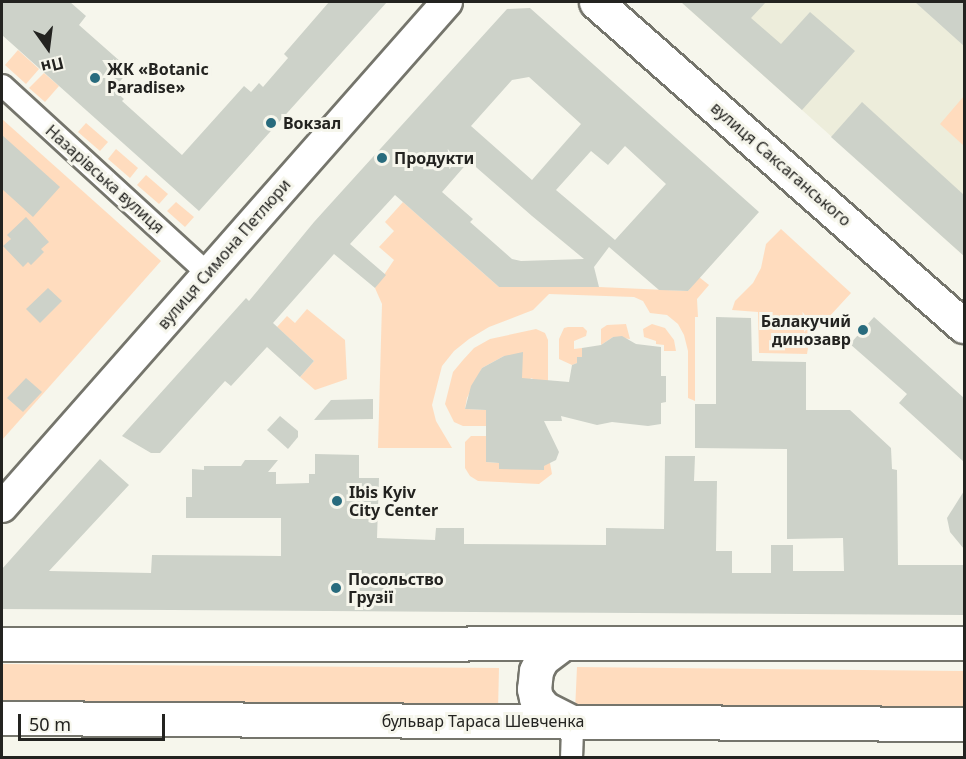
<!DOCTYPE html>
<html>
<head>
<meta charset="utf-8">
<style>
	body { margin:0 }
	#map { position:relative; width:966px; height:759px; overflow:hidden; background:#f6f6ec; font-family:"Noto Sans",sans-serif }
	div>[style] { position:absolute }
	.built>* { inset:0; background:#ededdb }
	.green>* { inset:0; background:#ffdcbe }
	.building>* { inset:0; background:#cdd2c9 }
	.roads { filter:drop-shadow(2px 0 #75756c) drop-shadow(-2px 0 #75756c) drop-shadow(0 2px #75756c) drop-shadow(0 -2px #75756c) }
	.minor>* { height:21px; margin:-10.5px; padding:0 10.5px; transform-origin:10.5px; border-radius:10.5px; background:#fff }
	.secondary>* { height:30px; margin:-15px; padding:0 15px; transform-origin:15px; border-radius:15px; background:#fff }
	.primary>* { height:33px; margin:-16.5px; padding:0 16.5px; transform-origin:16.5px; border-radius:16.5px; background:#fff }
	.dots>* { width:16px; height:16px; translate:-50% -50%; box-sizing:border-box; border:3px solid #f6f6ec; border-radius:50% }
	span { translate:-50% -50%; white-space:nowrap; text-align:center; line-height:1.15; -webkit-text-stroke:6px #f6f6ec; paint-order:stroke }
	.poi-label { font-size:16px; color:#232320; font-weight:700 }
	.left { translate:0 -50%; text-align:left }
	.right { translate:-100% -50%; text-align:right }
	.street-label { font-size:16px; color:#232320 }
	.frame { position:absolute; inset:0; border:3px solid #232320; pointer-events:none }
	.north { position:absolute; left:18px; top:18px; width:60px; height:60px; -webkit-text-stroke:4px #f6f6ec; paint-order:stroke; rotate:166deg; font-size:16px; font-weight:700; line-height:24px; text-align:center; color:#232320 }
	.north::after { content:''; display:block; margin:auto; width:21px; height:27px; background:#232320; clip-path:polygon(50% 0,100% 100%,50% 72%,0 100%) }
	.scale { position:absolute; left:18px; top:714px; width:147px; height:27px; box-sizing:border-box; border:3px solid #232320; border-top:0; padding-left:8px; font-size:18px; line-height:21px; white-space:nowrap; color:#232320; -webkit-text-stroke:4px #f6f6ec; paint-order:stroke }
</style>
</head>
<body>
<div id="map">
	<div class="built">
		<i style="clip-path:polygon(681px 2px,964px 2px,964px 256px,802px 110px)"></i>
	</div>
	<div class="green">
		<i style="clip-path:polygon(18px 50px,39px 69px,26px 84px,5px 65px)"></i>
		<i style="clip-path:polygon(44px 73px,59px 86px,45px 102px,29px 88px)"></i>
		<i style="clip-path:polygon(964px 96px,964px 146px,940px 124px)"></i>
		<i style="clip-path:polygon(2px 119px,161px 261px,2px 440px)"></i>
		<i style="clip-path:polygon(86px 123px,108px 142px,100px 151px,78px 132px)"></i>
		<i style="clip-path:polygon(116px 149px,138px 168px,130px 178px,108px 159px)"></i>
		<i style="clip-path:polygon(146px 175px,168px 194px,159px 204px,137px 185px)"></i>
		<i style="clip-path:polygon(176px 202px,194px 217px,185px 227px,167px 211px)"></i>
		<i style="clip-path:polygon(403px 202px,499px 287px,599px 287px,688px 291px,699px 277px,709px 285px,697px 299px,698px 317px,695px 317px,695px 401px,688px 398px,688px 351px,684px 335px,678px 324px,667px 315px,650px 313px,643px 301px,634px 297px,549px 294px,533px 310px,489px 327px,469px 339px,454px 351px,442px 366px,432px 405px,436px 421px,452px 448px,378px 448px,382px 304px,375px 288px,394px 260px,379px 247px,394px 231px,385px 222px)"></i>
		<i style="clip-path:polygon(781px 229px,851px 293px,816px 331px,809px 342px,807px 354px,759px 353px,758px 312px,732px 310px,735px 301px,753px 283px,761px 268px,766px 244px)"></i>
		<i style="clip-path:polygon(307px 309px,345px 340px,347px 379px,315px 390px,300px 377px,314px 361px,277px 327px,287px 316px,295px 323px)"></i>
		<i style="clip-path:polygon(626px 324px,630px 339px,613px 337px,601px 345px,601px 329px,607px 325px)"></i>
		<i style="clip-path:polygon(652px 324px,665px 328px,674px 340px,676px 351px,664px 351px,664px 345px,656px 344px,656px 341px,644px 337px,643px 329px)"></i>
		<i style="clip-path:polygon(568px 327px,583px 327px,587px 331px,586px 336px,574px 341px,574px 349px,582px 348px,582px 357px,577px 357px,577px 363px,572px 365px,559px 359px,559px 339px,564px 328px)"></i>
		<i style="clip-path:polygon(536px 329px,545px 333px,548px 340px,548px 385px,531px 378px,527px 385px,504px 356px,482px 368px,467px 398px,465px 409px,488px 410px,487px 426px,463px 426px,454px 422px,445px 404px,453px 372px,463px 360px,474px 348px,490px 339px)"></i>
		<i style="clip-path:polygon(471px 436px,486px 436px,486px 462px,499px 463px,499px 469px,544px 469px,544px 463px,550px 463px,552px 474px,539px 484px,478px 481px,470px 476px,465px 468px,465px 442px)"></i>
		<i style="clip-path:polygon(2px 664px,499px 668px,498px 710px,2px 709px)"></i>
		<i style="clip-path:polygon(577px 667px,964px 671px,964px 708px,575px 711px)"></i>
	</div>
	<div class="building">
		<i style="clip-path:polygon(2px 2px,70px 2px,86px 16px,79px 25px,130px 70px,113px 89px,124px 99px,122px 101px,182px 155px,244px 86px,251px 92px,259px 83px,263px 87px,288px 58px,284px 54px,329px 2px,387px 2px,199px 211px,2px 35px)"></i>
		<i style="clip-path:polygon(681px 2px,766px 2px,751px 18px,781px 44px,810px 12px,855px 51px,802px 110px)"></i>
		<i style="clip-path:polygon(915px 2px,964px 2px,964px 46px)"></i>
		<i style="clip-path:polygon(evenodd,530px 8px,759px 212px,688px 291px,659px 290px,609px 247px,594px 267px,599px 287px,499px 287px,395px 195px,350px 244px,386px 275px,375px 288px,334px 254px,273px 323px,314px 361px,300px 377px,267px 347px,231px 386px,225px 381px,160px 453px,151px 453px,122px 436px,246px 298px,249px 301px,314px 222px,507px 9px,530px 8px,529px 77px,581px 124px,532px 180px,471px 126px,512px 80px,529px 77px,530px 8px,625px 146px,666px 184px,615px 240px,556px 190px,591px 151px,608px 165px,625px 146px,530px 8px,469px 161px,532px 216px,584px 259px,521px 261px,512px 259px,470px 222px,473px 219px,442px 192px,469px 161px)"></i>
		<i style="clip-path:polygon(862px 102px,964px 195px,964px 256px,831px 137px)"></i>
		<i style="clip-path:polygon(2px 135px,60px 187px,33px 217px,2px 189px)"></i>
		<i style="clip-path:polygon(26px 217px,49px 242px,41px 249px,44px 252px,31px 265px,28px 262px,23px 267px,3px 246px,11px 239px,7px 235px)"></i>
		<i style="clip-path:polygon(48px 288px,62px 301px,40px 323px,26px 309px)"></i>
		<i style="clip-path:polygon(716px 317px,751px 318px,752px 361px,806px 362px,806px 410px,850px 410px,891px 448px,892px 469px,897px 470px,898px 565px,964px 565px,964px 615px,2px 609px,2px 569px,100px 459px,129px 485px,49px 571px,151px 573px,152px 555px,281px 556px,281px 518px,186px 518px,186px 497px,192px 497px,192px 469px,204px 470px,204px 466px,241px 466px,245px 460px,278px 460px,268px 472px,276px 472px,276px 484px,309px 483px,309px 474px,315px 474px,315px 454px,359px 455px,359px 478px,379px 478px,377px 538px,435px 540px,436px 528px,464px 528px,464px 544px,606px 545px,606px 528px,664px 529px,665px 456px,695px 456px,694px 481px,717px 481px,716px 551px,732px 551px,732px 573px,771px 573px,771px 545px,793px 545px,793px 571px,844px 571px,843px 538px,787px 539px,787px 449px,695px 448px,695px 404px,716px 404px)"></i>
		<i style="clip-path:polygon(874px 317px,964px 398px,964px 462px,899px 403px,907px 394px,850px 344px)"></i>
		<i style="clip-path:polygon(622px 336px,636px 344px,661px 347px,661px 376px,666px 376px,666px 402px,661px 403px,661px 424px,648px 426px,612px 422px,597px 425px,561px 416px,562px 421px,544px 421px,559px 452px,556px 460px,544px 466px,544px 470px,499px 469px,499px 463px,486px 462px,486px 410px,465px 409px,471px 386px,482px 368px,504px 356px,523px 352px,522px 378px,569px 382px,572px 365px,577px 363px,577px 357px,582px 357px,582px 348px,601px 345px,613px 337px)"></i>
		<i style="clip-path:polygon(26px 378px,42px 392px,23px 412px,7px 398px)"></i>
		<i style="clip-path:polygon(373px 399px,373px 419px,314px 420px,331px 400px)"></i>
		<i style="clip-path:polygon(280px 416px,298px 431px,298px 437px,288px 449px,267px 430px)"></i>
		<i style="clip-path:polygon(964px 491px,964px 549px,950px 532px,947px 518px)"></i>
	</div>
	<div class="roads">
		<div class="minor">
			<i style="left:2px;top:85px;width:278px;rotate:42.5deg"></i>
			<i style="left:571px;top:758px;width:36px;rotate:-88deg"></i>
		</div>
		<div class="secondary">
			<i style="left:2px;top:507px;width:673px;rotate:-48.61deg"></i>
		</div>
		<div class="primary">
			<i style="left:596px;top:2px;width:490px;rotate:41.4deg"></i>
			<i style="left:2px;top:644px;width:962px;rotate:-0.06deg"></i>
			<i style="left:562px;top:644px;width:25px;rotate:143deg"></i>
			<i style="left:542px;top:659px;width:13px;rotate:117deg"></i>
			<i style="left:536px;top:671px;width:18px;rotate:96deg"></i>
			<i style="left:534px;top:689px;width:9px;rotate:77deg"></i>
			<i style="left:536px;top:698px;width:13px;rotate:51deg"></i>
			<i style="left:544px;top:708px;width:31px;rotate:27deg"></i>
			<i style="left:2px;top:718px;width:962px;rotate:0.36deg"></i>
		</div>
	</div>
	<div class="dots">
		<i style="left:95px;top:78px;background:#286b7d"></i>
		<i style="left:271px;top:123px;background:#286b7d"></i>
		<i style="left:382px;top:158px;background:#286b7d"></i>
		<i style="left:863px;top:330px;background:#286b7d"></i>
		<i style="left:337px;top:501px;background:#286b7d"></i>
		<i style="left:336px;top:588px;background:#286b7d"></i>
	</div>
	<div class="poi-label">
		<span class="left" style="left:107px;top:78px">ЖК «Botanic<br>Paradise»</span>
		<span class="left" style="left:283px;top:123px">Вокзал</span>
		<span class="left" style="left:394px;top:158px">Продукти</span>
		<span class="right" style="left:851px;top:330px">Балакучий<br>динозавр</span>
		<span class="left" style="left:349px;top:501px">Ibis Kyiv<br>City Center</span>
		<span class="left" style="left:348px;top:588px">Посольство<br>Грузії</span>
	</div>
	<div class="street-label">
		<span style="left:781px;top:164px;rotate:41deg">вулиця Саксаганського</span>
		<span style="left:105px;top:179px;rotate:42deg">Назарівська вулиця</span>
		<span style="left:224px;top:254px;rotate:-49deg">вулиця Симона Петлюри</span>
		<span style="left:483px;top:721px">бульвар Тараса Шевченка</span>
	</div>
	<div class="frame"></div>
	<div class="north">Пн</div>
	<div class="scale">50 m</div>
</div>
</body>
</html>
